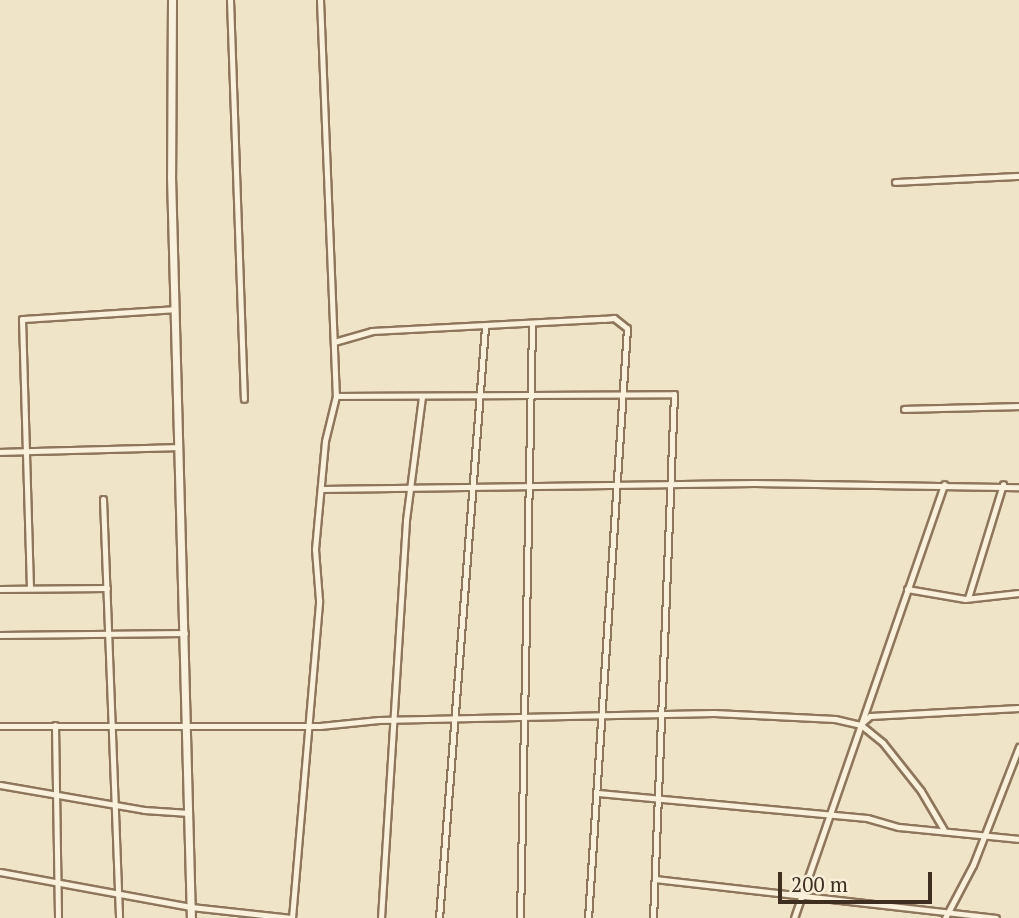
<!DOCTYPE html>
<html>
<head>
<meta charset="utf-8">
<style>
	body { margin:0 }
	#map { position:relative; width:1019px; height:918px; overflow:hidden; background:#f0e4c8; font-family:"PT Serif",serif }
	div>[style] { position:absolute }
	.roads { filter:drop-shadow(2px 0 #8d765c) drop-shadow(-2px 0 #8d765c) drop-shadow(0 2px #8d765c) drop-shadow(0 -2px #8d765c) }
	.street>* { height:5px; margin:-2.5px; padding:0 2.5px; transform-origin:2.5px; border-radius:2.5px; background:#faf1dc }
	.secondary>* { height:7px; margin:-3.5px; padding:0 3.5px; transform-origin:3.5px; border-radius:3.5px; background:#faf1dc }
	span { translate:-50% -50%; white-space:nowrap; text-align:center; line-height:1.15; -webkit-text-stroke:6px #f7eed8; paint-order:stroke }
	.scale { position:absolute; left:778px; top:872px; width:154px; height:32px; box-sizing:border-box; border:4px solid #3d2e20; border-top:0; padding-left:9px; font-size:21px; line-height:24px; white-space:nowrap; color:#3d2e20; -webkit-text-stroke:5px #f7eed8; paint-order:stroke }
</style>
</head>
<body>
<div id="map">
	<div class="roads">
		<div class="street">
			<i style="left:230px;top:0;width:399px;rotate:88deg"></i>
			<i style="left:320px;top:0;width:396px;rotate:87.7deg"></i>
			<i style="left:895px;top:182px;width:124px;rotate:-2.8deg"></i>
			<i style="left:334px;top:342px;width:40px;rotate:-16deg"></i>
			<i style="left:372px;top:331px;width:232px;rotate:-3deg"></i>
			<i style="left:604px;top:319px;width:10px;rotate:-6deg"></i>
			<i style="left:614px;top:318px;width:16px;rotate:38deg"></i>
			<i style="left:627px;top:328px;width:591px;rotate:93.78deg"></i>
			<i style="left:904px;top:409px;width:115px;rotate:-1.5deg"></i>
			<i style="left:0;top:452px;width:179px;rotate:-1.6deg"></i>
			<i style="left:322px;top:489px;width:432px;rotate:-0.8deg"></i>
			<i style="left:754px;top:483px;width:265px;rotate:0.9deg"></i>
			<i style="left:103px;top:499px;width:419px;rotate:87.8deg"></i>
			<i style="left:30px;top:588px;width:269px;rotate:-91.7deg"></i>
			<i style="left:22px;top:319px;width:153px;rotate:-3.7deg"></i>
			<i style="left:0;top:589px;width:107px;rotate:-0.5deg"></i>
			<i style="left:907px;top:589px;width:59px;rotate:9.8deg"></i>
			<i style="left:965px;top:599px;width:54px;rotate:-6.3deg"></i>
			<i style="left:968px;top:598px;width:119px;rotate:-72.9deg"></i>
			<i style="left:0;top:635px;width:185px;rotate:-0.6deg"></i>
			<i style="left:863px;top:722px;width:9px;rotate:-41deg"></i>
			<i style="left:870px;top:716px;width:149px;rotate:-3.1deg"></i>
			<i style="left:55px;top:725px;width:193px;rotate:89.1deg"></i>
			<i style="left:0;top:726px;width:320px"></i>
			<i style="left:320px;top:726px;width:59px;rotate:-5.8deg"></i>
			<i style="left:379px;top:720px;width:335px;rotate:-1.2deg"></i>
			<i style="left:714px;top:713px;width:121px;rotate:2.8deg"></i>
			<i style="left:835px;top:719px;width:27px;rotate:13deg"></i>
			<i style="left:861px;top:725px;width:28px;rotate:39deg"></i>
			<i style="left:883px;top:743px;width:61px;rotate:51.6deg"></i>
			<i style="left:921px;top:791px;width:45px;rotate:59.5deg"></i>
			<i style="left:0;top:785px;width:146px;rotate:9.8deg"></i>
			<i style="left:144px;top:810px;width:45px;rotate:3.8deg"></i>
			<i style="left:598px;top:793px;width:270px;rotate:5.3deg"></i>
			<i style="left:867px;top:818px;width:33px;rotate:16deg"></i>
			<i style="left:899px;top:827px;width:121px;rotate:5.7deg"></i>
			<i style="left:0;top:872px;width:194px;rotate:10.4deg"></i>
			<i style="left:191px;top:907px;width:101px;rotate:6.3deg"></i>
			<i style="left:655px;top:879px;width:343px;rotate:6.5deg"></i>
			<i style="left:292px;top:918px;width:319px;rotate:-85.1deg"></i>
			<i style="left:319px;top:600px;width:51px;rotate:-94.5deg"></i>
			<i style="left:315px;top:549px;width:108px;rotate:-84.7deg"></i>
			<i style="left:325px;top:441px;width:46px;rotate:-76.3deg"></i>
			<i style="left:336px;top:396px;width:338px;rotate:-0.3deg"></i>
			<i style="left:674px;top:394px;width:524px;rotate:92.29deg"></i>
			<i style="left:381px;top:918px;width:399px;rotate:-86.4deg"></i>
			<i style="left:406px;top:520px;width:124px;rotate:-82.6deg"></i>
			<i style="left:439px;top:918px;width:593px;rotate:-85.55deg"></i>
			<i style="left:520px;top:918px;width:594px;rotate:-88.84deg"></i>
			<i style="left:794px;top:918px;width:459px;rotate:-70.9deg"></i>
			<i style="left:945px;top:918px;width:60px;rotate:-62.2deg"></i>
			<i style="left:973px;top:865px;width:127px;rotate:-68.7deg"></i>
		</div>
		<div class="secondary">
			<i style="left:172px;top:0;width:176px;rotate:90.3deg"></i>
			<i style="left:171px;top:176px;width:742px;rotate:88.46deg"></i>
		</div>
	</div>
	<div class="scale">200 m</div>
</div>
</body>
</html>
